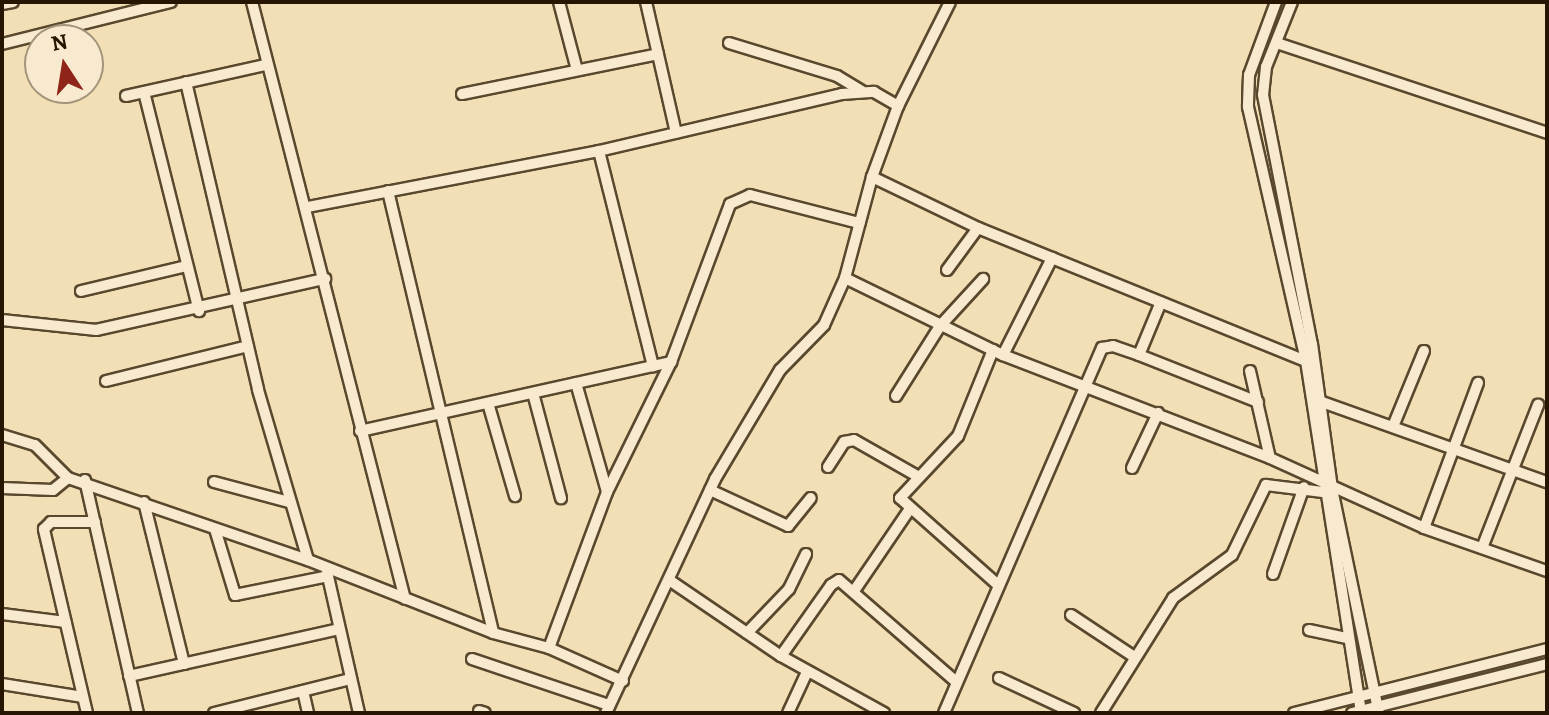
<!DOCTYPE html>
<html>
<head>
<meta charset="utf-8">
<style>
	body { margin:0 }
	#map { position:relative; width:1549px; height:715px; overflow:hidden; background:#f3dfb5; font-family:Alegreya,serif }
	div>[style] { position:absolute }
	.roads { filter:drop-shadow(2px 0 #59482d) drop-shadow(-2px 0 #59482d) drop-shadow(0 2px #59482d) drop-shadow(0 -2px #59482d) }
	.minor>* { height:10px; margin:-5px; padding:0 5px; transform-origin:5px; border-radius:5px; background:#f7eacf }
	span { translate:-50% -50%; white-space:nowrap; text-align:center; line-height:1.15; -webkit-text-stroke:6px #f7eacf; paint-order:stroke }
	.frame { position:absolute; inset:0; border:4px solid #261500; pointer-events:none }
	.north { position:absolute; left:24px; top:24px; width:80px; height:80px; box-sizing:border-box; background:#f7eacf; border:2px solid #a3957c; border-radius:50%; rotate:348deg; font-size:22px; font-weight:700; line-height:32px; text-align:center; color:#261500 }
	.north::after { content:''; display:block; margin:auto; width:28px; height:36px; background:#8f2418; clip-path:polygon(50% 0,100% 100%,50% 72%,0 100%) }
</style>
</head>
<body>
<div id="map">
	<div class="roads">
		<div class="minor">
			<i style="left:252px;top:2px;width:616px;rotate:75.63deg"></i>
			<i style="left:559px;top:2px;width:70px;rotate:75.2deg"></i>
			<i style="left:646px;top:2px;width:134px;rotate:77.1deg"></i>
			<i style="left:1276px;top:2px;width:78px;rotate:110.3deg"></i>
			<i style="left:1249px;top:75px;width:32px;rotate:92deg"></i>
			<i style="left:1248px;top:107px;width:261px;rotate:77.1deg"></i>
			<i style="left:1306px;top:361px;width:356px;rotate:81.1deg"></i>
			<i style="left:1292px;top:2px;width:70px;rotate:111.8deg"></i>
			<i style="left:1266px;top:67px;width:28px;rotate:96deg"></i>
			<i style="left:1263px;top:95px;width:254px;rotate:78.9deg"></i>
			<i style="left:1312px;top:344px;width:146px;rotate:82.1deg"></i>
			<i style="left:1332px;top:489px;width:229px;rotate:78.2deg"></i>
			<i style="left:2px;top:4px;width:11px;rotate:-10deg"></i>
			<i style="left:729px;top:43px;width:113px;rotate:17deg"></i>
			<i style="left:837px;top:76px;width:29px;rotate:31deg"></i>
			<i style="left:1277px;top:43px;width:285px;rotate:18.4deg"></i>
			<i style="left:2px;top:44px;width:174px;rotate:-14deg"></i>
			<i style="left:186px;top:82px;width:316px;rotate:76.8deg"></i>
			<i style="left:258px;top:390px;width:177px;rotate:73.6deg"></i>
			<i style="left:144px;top:92px;width:226px;rotate:75.9deg"></i>
			<i style="left:462px;top:94px;width:200px;rotate:-11.5deg"></i>
			<i style="left:126px;top:96px;width:142px;rotate:-12.6deg"></i>
			<i style="left:599px;top:151px;width:222px;rotate:75.9deg"></i>
			<i style="left:872px;top:177px;width:118px;rotate:25.7deg"></i>
			<i style="left:978px;top:228px;width:358px;rotate:22.1deg"></i>
			<i style="left:388px;top:191px;width:454px;rotate:76.6deg"></i>
			<i style="left:308px;top:207px;width:296px;rotate:-10.9deg"></i>
			<i style="left:599px;top:151px;width:250px;rotate:-13.2deg"></i>
			<i style="left:842px;top:94px;width:32px;rotate:-4deg"></i>
			<i style="left:874px;top:92px;width:28px;rotate:30deg"></i>
			<i style="left:947px;top:270px;width:52px;rotate:-53.6deg"></i>
			<i style="left:845px;top:278px;width:176px;rotate:26deg"></i>
			<i style="left:1003px;top:355px;width:286px;rotate:21.1deg"></i>
			<i style="left:1270px;top:458px;width:169px;rotate:24.4deg"></i>
			<i style="left:1424px;top:528px;width:130px;rotate:19.3deg"></i>
			<i style="left:81px;top:291px;width:109px;rotate:-13.3deg"></i>
			<i style="left:2px;top:320px;width:95px;rotate:6.1deg"></i>
			<i style="left:96px;top:330px;width:235px;rotate:-12.6deg"></i>
			<i style="left:993px;top:350px;width:93px;rotate:112.1deg"></i>
			<i style="left:958px;top:436px;width:85px;rotate:133.1deg"></i>
			<i style="left:900px;top:498px;width:130px;rotate:41.6deg"></i>
			<i style="left:1003px;top:355px;width:109px;rotate:-63.2deg"></i>
			<i style="left:1139px;top:355px;width:57px;rotate:-67.5deg"></i>
			<i style="left:1250px;top:371px;width:89px;rotate:77.1deg"></i>
			<i style="left:106px;top:381px;width:146px;rotate:-13.8deg"></i>
			<i style="left:576px;top:383px;width:113px;rotate:74.1deg"></i>
			<i style="left:533px;top:393px;width:109px;rotate:75.1deg"></i>
			<i style="left:896px;top:396px;width:83px;rotate:-57.8deg"></i>
			<i style="left:940px;top:326px;width:64px;rotate:-47.5deg"></i>
			<i style="left:1322px;top:402px;width:239px;rotate:19.6deg"></i>
			<i style="left:488px;top:403px;width:97px;rotate:73.8deg"></i>
			<i style="left:1394px;top:424px;width:79px;rotate:-67.7deg"></i>
			<i style="left:360px;top:431px;width:319px;rotate:-12.5deg"></i>
			<i style="left:2px;top:435px;width:34px;rotate:17deg"></i>
			<i style="left:35px;top:445px;width:47px;rotate:45deg"></i>
			<i style="left:68px;top:478px;width:254px;rotate:18.9deg"></i>
			<i style="left:308px;top:560px;width:199px;rotate:21.5deg"></i>
			<i style="left:493px;top:633px;width:58px;rotate:15deg"></i>
			<i style="left:549px;top:648px;width:81px;rotate:24deg"></i>
			<i style="left:828px;top:467px;width:30px;rotate:-57deg"></i>
			<i style="left:844px;top:442px;width:10px;rotate:-11deg"></i>
			<i style="left:854px;top:440px;width:75px;rotate:29.6deg"></i>
			<i style="left:1132px;top:468px;width:61px;rotate:-64.7deg"></i>
			<i style="left:85px;top:480px;width:239px;rotate:77.2deg"></i>
			<i style="left:214px;top:482px;width:78px;rotate:14.9deg"></i>
			<i style="left:2px;top:488px;width:51px;rotate:2.2deg"></i>
			<i style="left:53px;top:490px;width:19px;rotate:-39deg"></i>
			<i style="left:710px;top:490px;width:86px;rotate:24.8deg"></i>
			<i style="left:788px;top:526px;width:36px;rotate:-51deg"></i>
			<i style="left:144px;top:502px;width:167px;rotate:76.1deg"></i>
			<i style="left:1424px;top:528px;width:155px;rotate:-69.6deg"></i>
			<i style="left:215px;top:529px;width:69px;rotate:73.1deg"></i>
			<i style="left:235px;top:595px;width:95px;rotate:-11.5deg"></i>
			<i style="left:1482px;top:548px;width:154px;rotate:-68.6deg"></i>
			<i style="left:327px;top:572px;width:145px;rotate:77.2deg"></i>
			<i style="left:1273px;top:574px;width:92px;rotate:-70.4deg"></i>
			<i style="left:669px;top:580px;width:135px;rotate:34.2deg"></i>
			<i style="left:781px;top:656px;width:118px;rotate:29deg"></i>
			<i style="left:854px;top:591px;width:98px;rotate:-55.8deg"></i>
			<i style="left:2px;top:614px;width:64px;rotate:7.2deg"></i>
			<i style="left:1071px;top:615px;width:74px;rotate:33.5deg"></i>
			<i style="left:1309px;top:630px;width:39px;rotate:12deg"></i>
			<i style="left:747px;top:633px;width:61px;rotate:-46.3deg"></i>
			<i style="left:789px;top:589px;width:39px;rotate:-64deg"></i>
			<i style="left:549px;top:648px;width:166px;rotate:-69.6deg"></i>
			<i style="left:607px;top:492px;width:145px;rotate:-63.8deg"></i>
			<i style="left:671px;top:362px;width:169px;rotate:-69.5deg"></i>
			<i style="left:730px;top:204px;width:22px;rotate:-24deg"></i>
			<i style="left:750px;top:195px;width:113px;rotate:14.4deg"></i>
			<i style="left:781px;top:656px;width:87px;rotate:-54.8deg"></i>
			<i style="left:831px;top:585px;width:9px;rotate:-32deg"></i>
			<i style="left:839px;top:580px;width:154px;rotate:41deg"></i>
			<i style="left:472px;top:659px;width:145px;rotate:18.6deg"></i>
			<i style="left:129px;top:676px;width:215px;rotate:-12.6deg"></i>
			<i style="left:999px;top:678px;width:83px;rotate:25deg"></i>
			<i style="left:2px;top:684px;width:82px;rotate:9.1deg"></i>
			<i style="left:303px;top:691px;width:23px;rotate:77deg"></i>
			<i style="left:479px;top:711px;width:6px;rotate:18deg"></i>
			<i style="left:87px;top:713px;width:189px;rotate:-103.2deg"></i>
			<i style="left:44px;top:529px;width:10px;rotate:-45deg"></i>
			<i style="left:51px;top:522px;width:44px"></i>
			<i style="left:214px;top:713px;width:140px;rotate:-14deg"></i>
			<i style="left:606px;top:713px;width:258px;rotate:-65deg"></i>
			<i style="left:715px;top:479px;width:127px;rotate:-59.2deg"></i>
			<i style="left:780px;top:370px;width:63px;rotate:-45.6deg"></i>
			<i style="left:824px;top:325px;width:51px;rotate:-65.9deg"></i>
			<i style="left:845px;top:278px;width:105px;rotate:-75deg"></i>
			<i style="left:872px;top:177px;width:76px;rotate:-69.9deg"></i>
			<i style="left:898px;top:106px;width:116px;rotate:-63.4deg"></i>
			<i style="left:788px;top:713px;width:45px;rotate:-65.1deg"></i>
			<i style="left:944px;top:713px;width:398px;rotate:-66.6deg"></i>
			<i style="left:1102px;top:348px;width:11px;rotate:-10deg"></i>
			<i style="left:1113px;top:346px;width:28px;rotate:19deg"></i>
			<i style="left:1139px;top:355px;width:128px;rotate:21.6deg"></i>
			<i style="left:1101px;top:713px;width:136px;rotate:-57.9deg"></i>
			<i style="left:1173px;top:598px;width:73px;rotate:-36.1deg"></i>
			<i style="left:1232px;top:555px;width:78px;rotate:-64.1deg"></i>
			<i style="left:1266px;top:485px;width:57px;rotate:7deg"></i>
			<i style="left:1294px;top:713px;width:261px;rotate:-14.2deg"></i>
			<i style="left:1352px;top:713px;width:201px;rotate:-14.1deg"></i>
		</div>
	</div>
	<div class="frame"></div>
	<div class="north">N</div>
</div>
</body>
</html>
